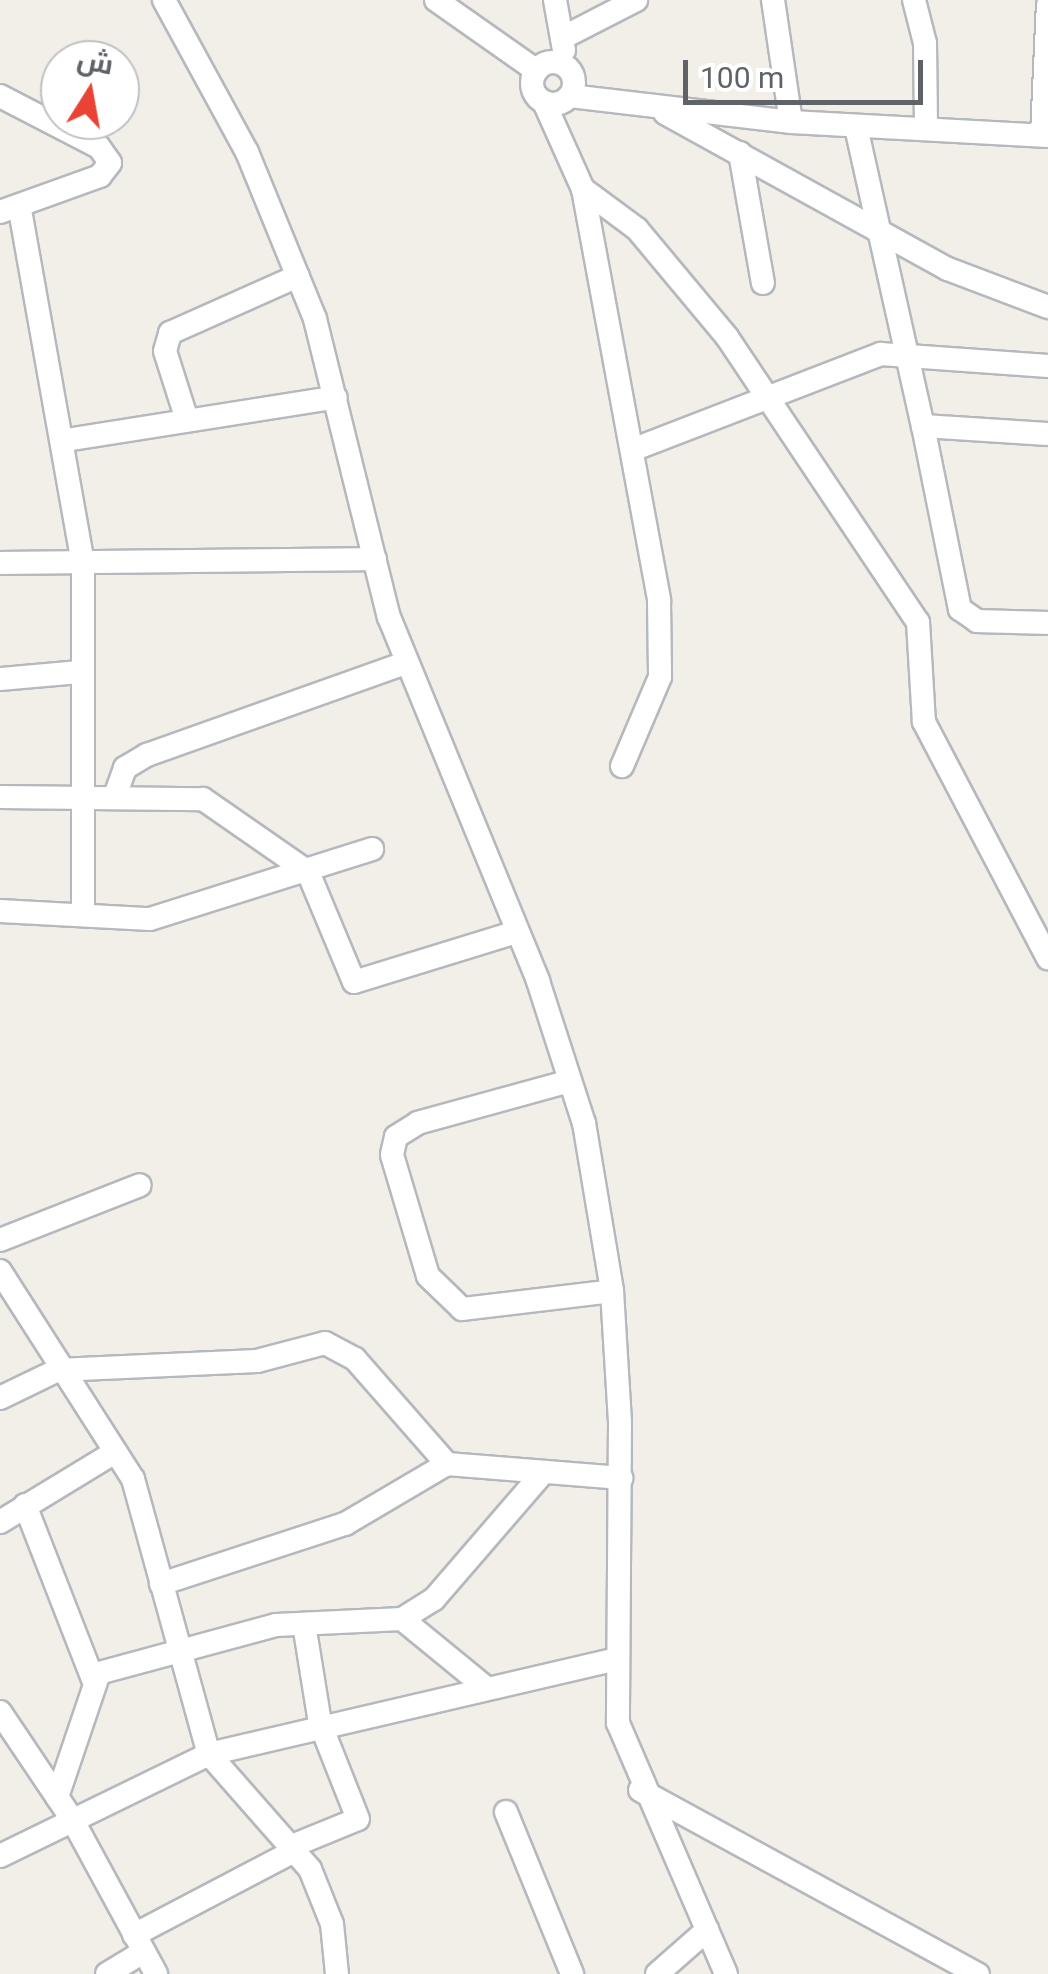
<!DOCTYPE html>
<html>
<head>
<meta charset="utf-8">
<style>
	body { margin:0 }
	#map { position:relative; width:1048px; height:1974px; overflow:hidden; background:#f1efe8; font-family:Roboto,Cairo,sans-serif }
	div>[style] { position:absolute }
	.roads { filter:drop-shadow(2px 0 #b5b8bc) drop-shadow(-2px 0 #b5b8bc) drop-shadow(0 2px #b5b8bc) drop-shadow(0 -2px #b5b8bc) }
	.minor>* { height:22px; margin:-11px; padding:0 11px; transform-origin:11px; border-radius:11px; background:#fff }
	.minor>.ring { margin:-11px; padding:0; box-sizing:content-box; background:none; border:22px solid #fff; border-radius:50% }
	span { translate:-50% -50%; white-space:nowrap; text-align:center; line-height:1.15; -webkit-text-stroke:10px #fff; paint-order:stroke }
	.north { position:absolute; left:40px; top:40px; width:100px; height:100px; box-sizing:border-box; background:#fff; border:2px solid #bfc1c3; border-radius:50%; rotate:11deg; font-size:28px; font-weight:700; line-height:40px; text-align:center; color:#5f6368 }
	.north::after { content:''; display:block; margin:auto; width:35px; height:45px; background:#ea4335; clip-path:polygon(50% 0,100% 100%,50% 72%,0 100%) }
	.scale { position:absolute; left:683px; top:60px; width:240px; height:45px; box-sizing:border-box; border:5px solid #5f6368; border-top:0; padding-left:12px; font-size:30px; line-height:35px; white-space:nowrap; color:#5f6368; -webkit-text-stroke:8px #fff; paint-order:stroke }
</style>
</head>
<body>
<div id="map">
	<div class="roads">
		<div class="minor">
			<i style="left:164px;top:0;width:173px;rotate:61.4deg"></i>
			<i style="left:247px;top:152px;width:180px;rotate:67.8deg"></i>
			<i style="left:315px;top:319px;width:307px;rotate:76.1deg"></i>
			<i style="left:389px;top:617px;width:393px;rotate:67.7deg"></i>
			<i style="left:538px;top:981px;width:149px;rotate:72.1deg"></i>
			<i style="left:584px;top:1123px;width:170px;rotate:80.5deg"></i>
			<i style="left:612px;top:1291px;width:132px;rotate:86.5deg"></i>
			<i style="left:620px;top:1423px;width:300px;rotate:90.4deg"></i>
			<i style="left:618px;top:1723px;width:273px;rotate:66.7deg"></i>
			<i style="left:436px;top:0;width:123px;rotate:35.1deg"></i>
			<i style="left:555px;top:0;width:51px;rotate:79.8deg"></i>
			<i style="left:773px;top:0;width:123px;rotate:81.6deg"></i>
			<i style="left:914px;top:0;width:44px;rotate:75.7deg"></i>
			<i style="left:925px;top:43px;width:85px;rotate:89.3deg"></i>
			<i style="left:566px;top:36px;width:79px;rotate:-27.2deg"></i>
			<i class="ring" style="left:532px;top:62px;width:20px;height:20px"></i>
			<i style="left:0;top:96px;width:111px;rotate:27.3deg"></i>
			<i style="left:99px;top:147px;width:19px;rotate:55deg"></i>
			<i style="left:110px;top:163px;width:16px;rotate:128deg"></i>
			<i style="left:100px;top:176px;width:106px;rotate:160.2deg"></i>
			<i style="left:570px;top:96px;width:223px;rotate:6.7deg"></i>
			<i style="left:791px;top:122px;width:257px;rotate:3.1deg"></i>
			<i style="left:544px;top:102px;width:95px;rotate:65.9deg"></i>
			<i style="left:583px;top:189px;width:419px;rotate:79.5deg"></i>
			<i style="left:659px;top:601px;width:76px;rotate:89.2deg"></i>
			<i style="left:660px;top:677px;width:97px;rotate:113.1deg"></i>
			<i style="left:665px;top:113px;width:323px;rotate:28.9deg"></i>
			<i style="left:948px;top:269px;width:107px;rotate:20.8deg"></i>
			<i style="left:856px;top:127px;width:306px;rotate:77.4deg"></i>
			<i style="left:923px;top:426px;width:125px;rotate:3.7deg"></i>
			<i style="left:1042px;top:135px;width:130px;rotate:-87.4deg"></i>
			<i style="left:740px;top:153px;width:132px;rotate:80deg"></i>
			<i style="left:583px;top:189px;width:67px;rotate:36.5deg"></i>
			<i style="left:637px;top:229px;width:141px;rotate:50.2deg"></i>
			<i style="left:727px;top:337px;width:343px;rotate:56.2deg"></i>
			<i style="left:918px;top:622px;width:100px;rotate:86.6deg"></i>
			<i style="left:924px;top:722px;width:267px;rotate:62.3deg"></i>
			<i style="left:20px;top:210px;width:358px;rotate:79.9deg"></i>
			<i style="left:83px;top:562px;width:350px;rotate:90deg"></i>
			<i style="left:187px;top:420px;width:72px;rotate:-107.7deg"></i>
			<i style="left:165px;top:351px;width:19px;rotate:-74deg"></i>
			<i style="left:170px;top:333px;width:140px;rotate:-24deg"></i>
			<i style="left:923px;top:426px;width:187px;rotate:78.6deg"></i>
			<i style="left:960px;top:609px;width:21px;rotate:35deg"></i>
			<i style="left:977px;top:621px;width:71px;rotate:1.6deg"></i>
			<i style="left:66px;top:440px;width:273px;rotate:-9deg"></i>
			<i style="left:632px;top:450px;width:267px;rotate:-21.1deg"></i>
			<i style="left:881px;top:354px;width:167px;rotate:4.1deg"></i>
			<i style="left:0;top:563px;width:375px;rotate:-0.6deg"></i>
			<i style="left:0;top:679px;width:80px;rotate:-5deg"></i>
			<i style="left:116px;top:793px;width:27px;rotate:-70deg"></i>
			<i style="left:125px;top:768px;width:26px;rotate:-31deg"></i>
			<i style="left:147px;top:755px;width:274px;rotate:-19.6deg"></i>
			<i style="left:0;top:797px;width:203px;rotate:0.6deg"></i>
			<i style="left:203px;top:799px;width:128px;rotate:34.8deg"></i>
			<i style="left:308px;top:872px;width:119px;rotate:67.3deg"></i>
			<i style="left:354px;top:982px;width:170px;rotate:-17.1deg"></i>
			<i style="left:0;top:911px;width:150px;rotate:3.1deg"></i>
			<i style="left:150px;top:919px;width:233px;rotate:-17.5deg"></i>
			<i style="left:570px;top:1081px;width:158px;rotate:164.6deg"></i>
			<i style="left:418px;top:1123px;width:26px;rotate:148deg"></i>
			<i style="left:396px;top:1137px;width:18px;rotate:103deg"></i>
			<i style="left:392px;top:1155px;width:126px;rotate:73.4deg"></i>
			<i style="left:428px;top:1276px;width:47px;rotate:44.1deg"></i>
			<i style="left:462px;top:1309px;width:151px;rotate:-6.8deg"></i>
			<i style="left:0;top:1240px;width:150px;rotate:-21.4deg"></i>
			<i style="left:0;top:1271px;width:247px;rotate:57.4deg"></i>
			<i style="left:133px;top:1479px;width:285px;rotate:74.6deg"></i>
			<i style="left:209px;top:1754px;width:153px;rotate:48.7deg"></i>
			<i style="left:310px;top:1869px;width:59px;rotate:68.2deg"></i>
			<i style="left:332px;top:1924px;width:50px;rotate:84.3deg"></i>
			<i style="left:0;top:1398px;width:64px;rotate:-25.8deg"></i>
			<i style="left:58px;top:1370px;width:199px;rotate:-2.6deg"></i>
			<i style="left:257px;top:1361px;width:70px;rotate:-14.8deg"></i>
			<i style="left:325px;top:1343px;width:34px;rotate:28deg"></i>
			<i style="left:355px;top:1359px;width:140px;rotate:48.8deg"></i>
			<i style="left:25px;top:1505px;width:187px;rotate:68.7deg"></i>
			<i style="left:0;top:1522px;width:135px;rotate:-31.3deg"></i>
			<i style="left:161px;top:1584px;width:194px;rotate:-18.1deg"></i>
			<i style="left:345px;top:1524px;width:118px;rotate:-30.5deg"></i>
			<i style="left:447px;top:1464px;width:175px;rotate:4.6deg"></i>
			<i style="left:402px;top:1619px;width:107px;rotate:39.3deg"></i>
			<i style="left:0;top:1712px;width:129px;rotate:56.1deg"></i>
			<i style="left:72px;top:1819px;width:176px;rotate:61.5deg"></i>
			<i style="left:640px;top:1790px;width:385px;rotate:28.6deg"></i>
			<i style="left:57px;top:1797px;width:131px;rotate:-71.3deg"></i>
			<i style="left:99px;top:1673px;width:183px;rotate:-15.2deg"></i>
			<i style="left:276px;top:1625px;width:126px;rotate:-2.7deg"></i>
			<i style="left:402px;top:1619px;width:38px;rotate:-32deg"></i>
			<i style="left:434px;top:1599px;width:165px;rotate:-49.2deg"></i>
			<i style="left:506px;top:1812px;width:175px;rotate:67.8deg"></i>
			<i style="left:292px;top:1846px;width:71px;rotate:-22.2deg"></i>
			<i style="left:358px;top:1819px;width:103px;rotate:-111.6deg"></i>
			<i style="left:320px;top:1723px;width:100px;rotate:-99.2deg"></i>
			<i style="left:0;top:1856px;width:233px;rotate:-26deg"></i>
			<i style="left:209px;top:1754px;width:419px;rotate:-13.1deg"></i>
			<i style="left:134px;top:1935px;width:183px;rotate:-27.7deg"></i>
			<i style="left:107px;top:1974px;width:42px;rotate:-31.4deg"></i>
			<i style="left:657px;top:1974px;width:67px;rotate:-41.3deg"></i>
		</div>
	</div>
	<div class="north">ش</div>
	<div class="scale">100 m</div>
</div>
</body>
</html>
